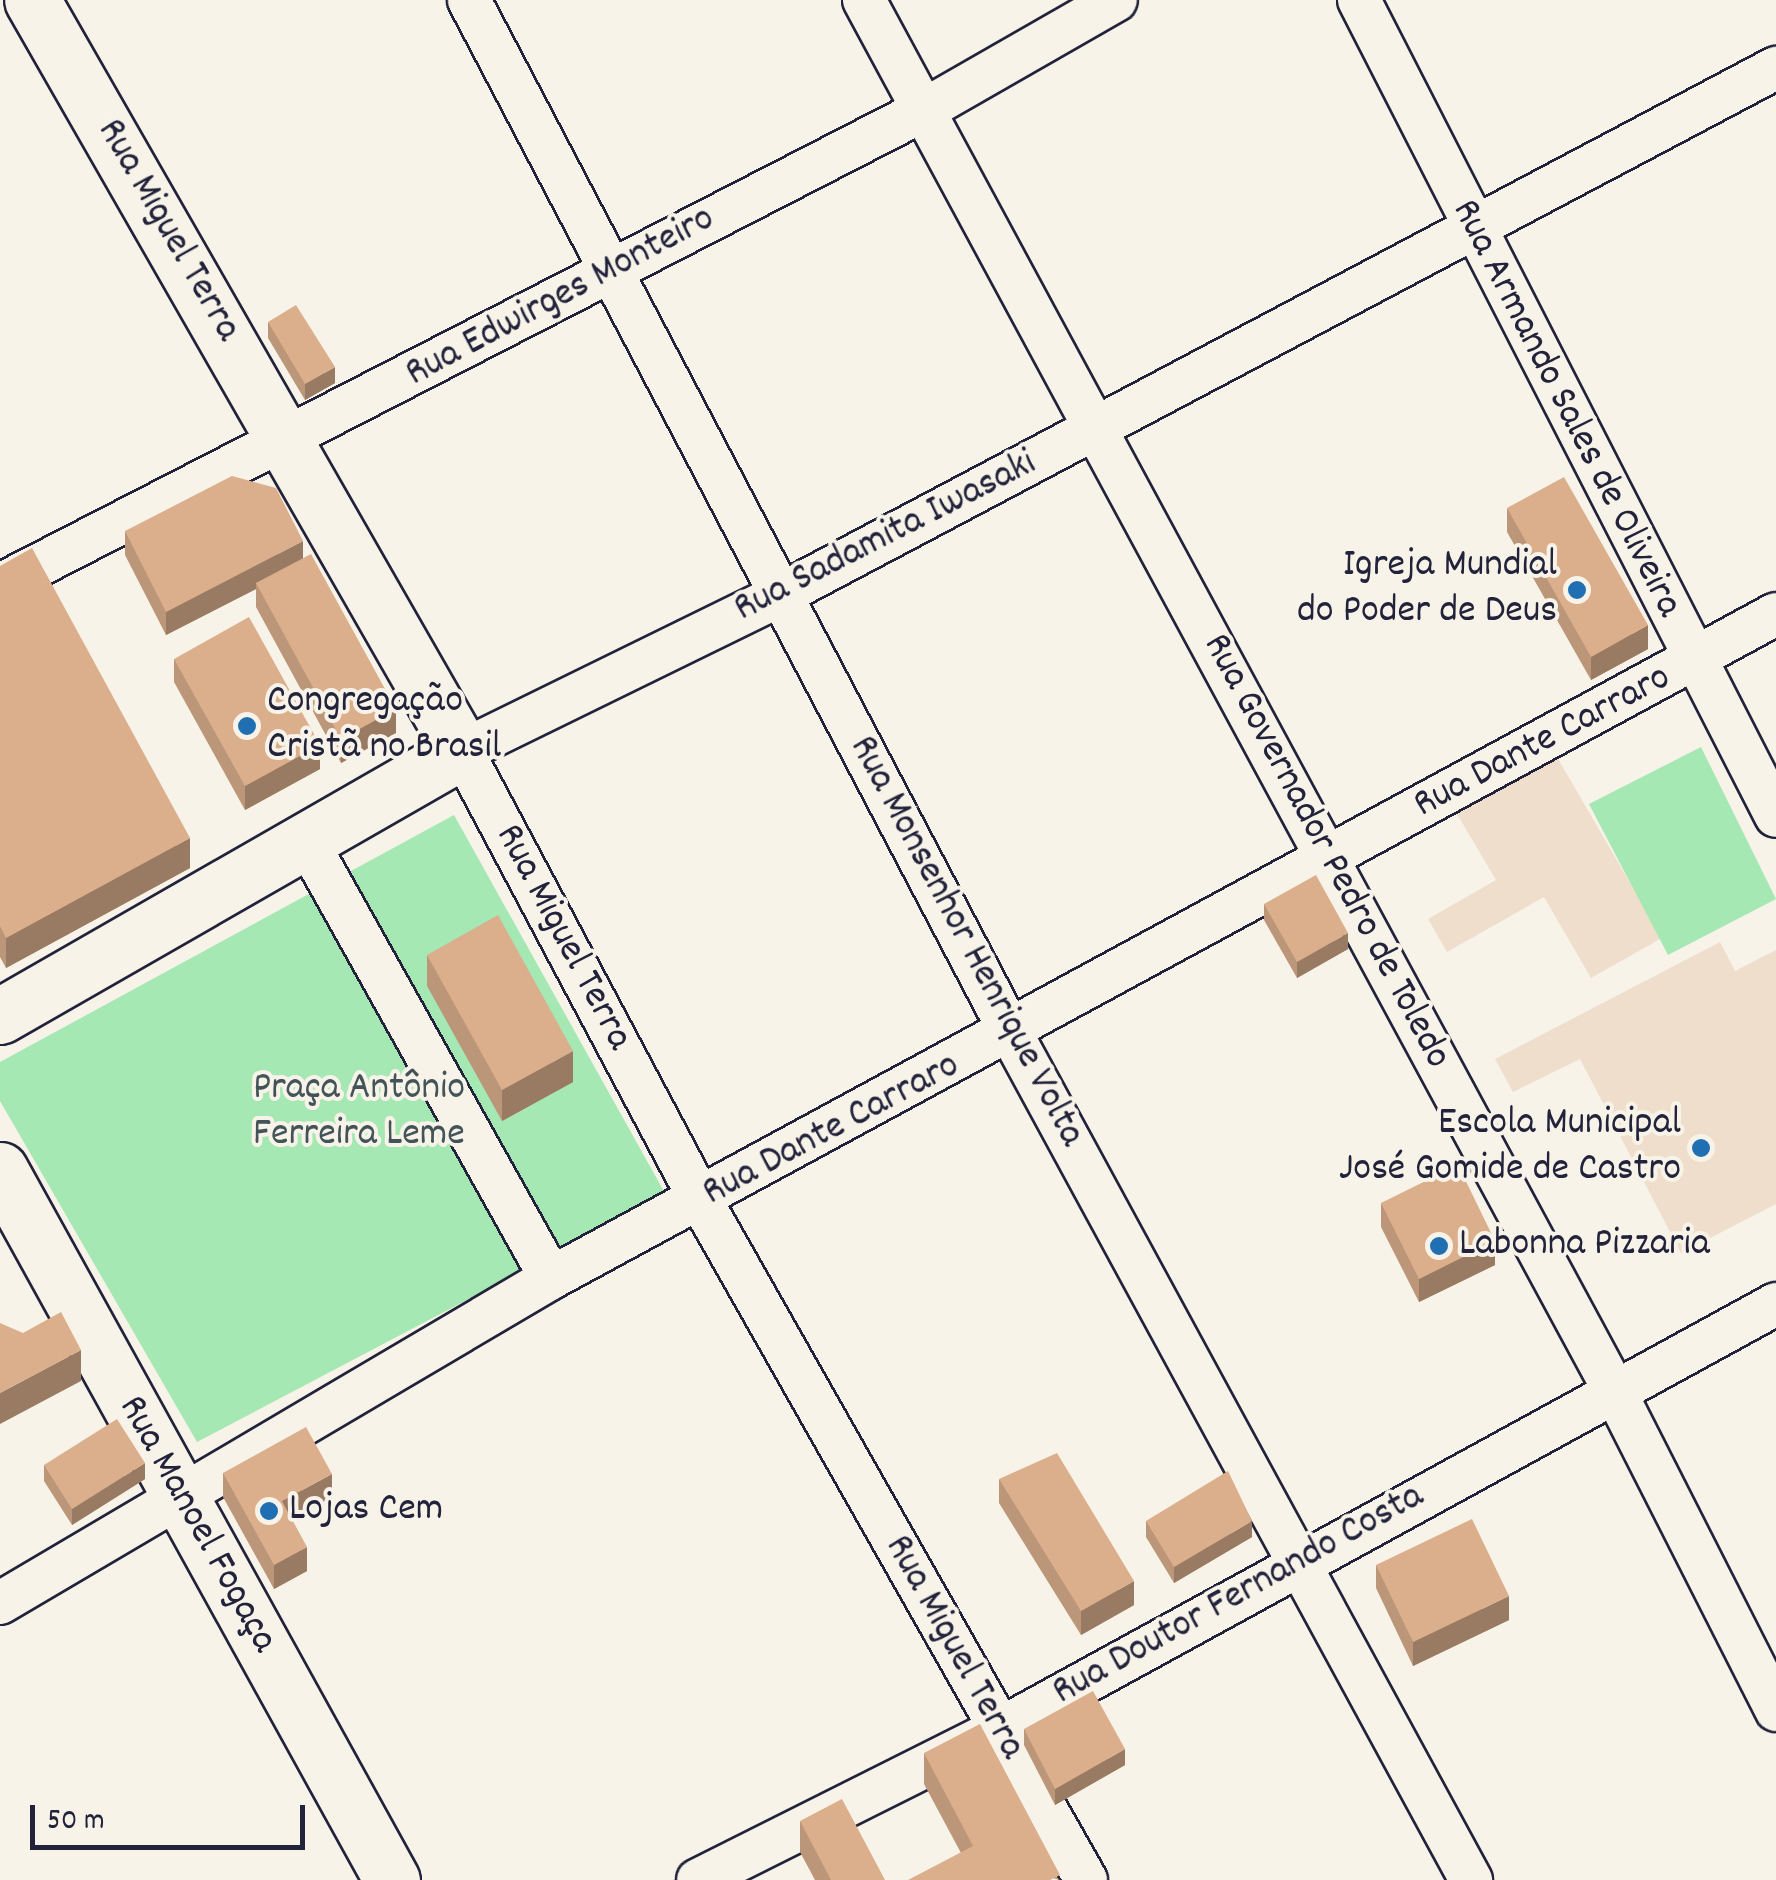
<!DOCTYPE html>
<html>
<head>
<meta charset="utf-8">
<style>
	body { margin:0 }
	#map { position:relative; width:1776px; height:1880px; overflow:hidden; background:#f7f3e8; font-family:Dekko,sans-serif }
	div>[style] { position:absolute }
	.built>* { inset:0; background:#efdecc }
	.green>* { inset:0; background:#a5e8b3 }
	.roads { filter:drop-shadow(2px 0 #22223b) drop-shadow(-2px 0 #22223b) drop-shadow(0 2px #22223b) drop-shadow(0 -2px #22223b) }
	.street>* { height:42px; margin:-21px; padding:0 21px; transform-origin:21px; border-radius:21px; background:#f7f3e8 }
	.secondary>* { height:55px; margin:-27.5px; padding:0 27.5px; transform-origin:27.5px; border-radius:27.5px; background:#f7f3e8 }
	.wall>* { inset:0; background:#bc9678 }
	.shaded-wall>* { inset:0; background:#997a62 }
	.building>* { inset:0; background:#dbae8c }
	.dots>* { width:28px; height:28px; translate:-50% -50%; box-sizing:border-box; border:5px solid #f7f3e8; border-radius:50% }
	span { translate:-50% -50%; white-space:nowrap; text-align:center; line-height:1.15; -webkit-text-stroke:8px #f7f3e8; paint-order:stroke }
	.street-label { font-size:40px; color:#22223b }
	.poi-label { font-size:40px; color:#22223b }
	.right { translate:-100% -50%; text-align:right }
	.left { translate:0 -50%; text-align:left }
	.park-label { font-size:40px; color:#435459 }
	.scale { position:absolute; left:30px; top:1805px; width:275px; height:45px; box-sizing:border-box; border:5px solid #22223b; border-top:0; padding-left:12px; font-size:30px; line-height:35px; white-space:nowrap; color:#22223b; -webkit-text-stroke:8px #f7f3e8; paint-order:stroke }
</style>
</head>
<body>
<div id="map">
	<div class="built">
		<i style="clip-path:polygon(1557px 757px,1662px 938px,1591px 978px,1544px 897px,1447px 952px,1428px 919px,1496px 880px,1457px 814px)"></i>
		<i style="clip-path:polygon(1720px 942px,1735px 971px,1776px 950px,1776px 1204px,1681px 1253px,1580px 1059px,1513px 1092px,1495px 1059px)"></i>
	</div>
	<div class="green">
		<i style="clip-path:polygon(1701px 747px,1776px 899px,1668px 955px,1589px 804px)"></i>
		<i style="clip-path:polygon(454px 815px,666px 1195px,197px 1442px,0 1101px,0 1062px)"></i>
	</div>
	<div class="roads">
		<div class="street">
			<i style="left:469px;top:0;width:1169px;rotate:62.32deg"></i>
			<i style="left:1012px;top:1035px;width:962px;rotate:61.49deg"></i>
			<i style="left:864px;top:0;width:1579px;rotate:61.65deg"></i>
			<i style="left:1614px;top:1390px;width:359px;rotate:63.1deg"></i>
			<i style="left:1359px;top:0;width:916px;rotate:62.93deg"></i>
			<i style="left:0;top:585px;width:1039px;rotate:-27.21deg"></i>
			<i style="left:924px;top:110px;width:221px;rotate:-29.8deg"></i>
			<i style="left:306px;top:840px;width:502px;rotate:60.78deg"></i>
			<i style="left:0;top:1603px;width:640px;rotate:-30.53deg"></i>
			<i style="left:551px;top:1278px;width:1393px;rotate:-28.46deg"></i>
			<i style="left:698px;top:1880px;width:335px;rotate:-26.6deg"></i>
			<i style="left:998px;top:1730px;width:887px;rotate:-28.7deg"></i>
			<i style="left:1086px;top:1880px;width:781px;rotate:-119.55deg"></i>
			<i style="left:701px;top:1201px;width:510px;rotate:-117.97deg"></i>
			<i style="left:462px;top:751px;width:356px;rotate:-26.1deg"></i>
			<i style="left:782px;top:594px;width:1125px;rotate:-27.89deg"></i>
		</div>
		<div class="secondary">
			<i style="left:0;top:1016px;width:533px;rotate:-29.84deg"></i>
			<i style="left:462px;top:751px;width:865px;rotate:-119.79deg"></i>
			<i style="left:0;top:1170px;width:811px;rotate:61.1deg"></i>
		</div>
	</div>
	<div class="wall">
		<i style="clip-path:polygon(268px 322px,335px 383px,305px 400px,268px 338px)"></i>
		<i style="clip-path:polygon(1507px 508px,1648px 649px,1591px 680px,1507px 532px)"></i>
		<i style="clip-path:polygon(125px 531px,303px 558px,396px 733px,341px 763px,256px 607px,256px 589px,166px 635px,125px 555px)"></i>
		<i style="clip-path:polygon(0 566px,190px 868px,6px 968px,0 957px)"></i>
		<i style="clip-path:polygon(174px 659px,320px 769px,245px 810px,174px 682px)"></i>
		<i style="clip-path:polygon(1264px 904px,1348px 949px,1297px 978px,1264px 920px)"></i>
		<i style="clip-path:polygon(427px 955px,573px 1082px,502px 1121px,427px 986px)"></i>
		<i style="clip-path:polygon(1381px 1203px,1495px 1265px,1419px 1302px,1381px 1227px)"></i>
		<i style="clip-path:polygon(44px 1465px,145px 1479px,72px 1525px,44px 1481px)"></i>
		<i style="clip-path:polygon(223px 1473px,332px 1497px,292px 1520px,307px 1571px,274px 1589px,223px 1497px)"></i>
		<i style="clip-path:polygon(999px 1479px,1134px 1605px,1081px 1635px,999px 1503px)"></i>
		<i style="clip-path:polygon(1146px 1521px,1252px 1537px,1174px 1583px,1146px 1537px)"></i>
		<i style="clip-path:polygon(1376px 1565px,1509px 1620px,1413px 1666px,1376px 1588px)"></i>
		<i style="clip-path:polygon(1024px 1729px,1125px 1765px,1055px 1805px,1024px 1745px)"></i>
		<i style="clip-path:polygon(924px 1753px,1060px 1880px,961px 1853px,924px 1784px)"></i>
		<i style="clip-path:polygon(800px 1821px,885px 1880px,815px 1880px,800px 1852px)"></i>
	</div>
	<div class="shaded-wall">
		<i style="clip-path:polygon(335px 367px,335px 383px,305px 400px,305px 384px)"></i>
		<i style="clip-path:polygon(303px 541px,303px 565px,256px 583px,256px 589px,166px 635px,166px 612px)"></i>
		<i style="clip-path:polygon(1648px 625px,1648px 649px,1591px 680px,1591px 657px)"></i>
		<i style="clip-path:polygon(396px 709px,396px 733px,341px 763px,341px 739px)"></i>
		<i style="clip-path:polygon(320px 745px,320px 769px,245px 810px,245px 786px)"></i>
		<i style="clip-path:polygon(190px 838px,190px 868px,6px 968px,6px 938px)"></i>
		<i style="clip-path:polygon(1348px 933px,1348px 949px,1297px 978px,1297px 962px)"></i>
		<i style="clip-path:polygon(573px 1051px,573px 1082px,502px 1121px,502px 1090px)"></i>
		<i style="clip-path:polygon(1495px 1241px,1495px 1265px,1419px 1302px,1419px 1279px)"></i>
		<i style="clip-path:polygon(81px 1350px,81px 1381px,0 1424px,0 1393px)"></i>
		<i style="clip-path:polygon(145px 1463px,145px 1479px,72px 1525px,72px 1509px)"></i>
		<i style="clip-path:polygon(332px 1474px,332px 1497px,282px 1525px,282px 1501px)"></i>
		<i style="clip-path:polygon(1252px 1521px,1252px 1537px,1174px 1583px,1174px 1567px)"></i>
		<i style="clip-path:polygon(307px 1547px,307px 1571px,274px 1589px,274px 1565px)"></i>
		<i style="clip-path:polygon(1134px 1581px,1134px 1605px,1081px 1635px,1081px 1611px)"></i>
		<i style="clip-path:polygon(1509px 1596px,1509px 1620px,1413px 1666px,1413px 1642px)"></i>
		<i style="clip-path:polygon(1125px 1749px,1125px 1765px,1055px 1805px,1055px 1789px)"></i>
	</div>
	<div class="building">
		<i style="clip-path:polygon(296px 305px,335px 367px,305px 384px,268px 322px)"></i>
		<i style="clip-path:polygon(232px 476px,276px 488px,303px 541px,166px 612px,125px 531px)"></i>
		<i style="clip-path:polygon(1564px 477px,1648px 625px,1591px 657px,1507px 508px)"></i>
		<i style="clip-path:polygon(32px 548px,190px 838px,6px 938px,0 926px,0 566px)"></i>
		<i style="clip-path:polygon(311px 554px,396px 709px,341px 739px,256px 583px)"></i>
		<i style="clip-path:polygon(249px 617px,320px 745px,245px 786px,174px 659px)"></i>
		<i style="clip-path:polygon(1316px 875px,1348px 933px,1297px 962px,1264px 904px)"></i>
		<i style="clip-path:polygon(498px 915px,573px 1051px,502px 1090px,427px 955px)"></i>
		<i style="clip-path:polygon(1458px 1165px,1495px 1241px,1419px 1279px,1381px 1203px)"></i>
		<i style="clip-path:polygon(61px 1312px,81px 1350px,0 1393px,0 1323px,23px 1333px)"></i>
		<i style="clip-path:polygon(117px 1419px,145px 1463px,72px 1509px,44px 1465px)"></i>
		<i style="clip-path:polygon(306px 1427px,332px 1474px,282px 1501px,307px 1547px,274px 1565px,223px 1473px)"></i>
		<i style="clip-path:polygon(1057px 1453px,1134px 1581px,1081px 1611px,999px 1479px)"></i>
		<i style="clip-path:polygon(1228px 1471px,1252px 1521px,1174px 1567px,1146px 1521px)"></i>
		<i style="clip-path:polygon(1472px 1519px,1509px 1596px,1413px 1642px,1376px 1565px)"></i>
		<i style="clip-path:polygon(1093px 1691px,1125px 1749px,1055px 1789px,1024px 1729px)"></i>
		<i style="clip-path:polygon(980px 1724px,1060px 1875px,1050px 1880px,908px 1880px,973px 1846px,924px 1753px)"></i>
		<i style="clip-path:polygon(842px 1799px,885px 1880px,831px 1880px,800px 1821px)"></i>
	</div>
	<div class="dots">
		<i style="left:1577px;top:590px;background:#1f6fb2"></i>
		<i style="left:247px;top:726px;background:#1f6fb2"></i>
		<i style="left:1701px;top:1148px;background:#1f6fb2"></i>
		<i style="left:1439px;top:1246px;background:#1f6fb2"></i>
		<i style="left:269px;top:1511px;background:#1f6fb2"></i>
	</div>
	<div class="street-label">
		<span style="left:167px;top:231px;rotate:60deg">Rua Miguel Terra</span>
		<span style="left:561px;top:298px;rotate:-28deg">Rua Edwirges Monteiro</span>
		<span style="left:1565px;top:409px;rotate:63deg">Rua Armando Sales de Oliveira</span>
		<span style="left:886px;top:538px;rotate:-27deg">Rua Sadamita Iwasaki</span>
		<span style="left:1543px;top:743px;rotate:-28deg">Rua Dante Carraro</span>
		<span style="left:1325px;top:852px;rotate:62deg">Rua Governador Pedro de Toledo</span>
		<span style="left:562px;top:938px;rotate:62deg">Rua Miguel Terra</span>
		<span style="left:965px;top:942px;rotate:62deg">Rua Monsenhor Henrique Volta</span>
		<span style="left:832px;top:1131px;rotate:-28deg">Rua Dante Carraro</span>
		<span style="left:196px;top:1525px;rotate:61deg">Rua Manoel Fogaça</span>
		<span style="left:1239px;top:1596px;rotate:-29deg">Rua Doutor Fernando Costa</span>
		<span style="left:953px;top:1648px;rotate:61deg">Rua Miguel Terra</span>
	</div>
	<div class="poi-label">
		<span class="right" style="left:1557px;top:590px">Igreja Mundial<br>do Poder de Deus</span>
		<span class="left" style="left:267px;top:726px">Congregação<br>Cristã no Brasil</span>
		<span class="right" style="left:1681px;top:1148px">Escola Municipal<br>José Gomide de Castro</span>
		<span class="left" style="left:1459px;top:1246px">Labonna Pizzaria</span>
		<span class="left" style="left:289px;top:1511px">Lojas Cem</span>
	</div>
	<div class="park-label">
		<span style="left:359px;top:1113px">Praça Antônio<br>Ferreira Leme</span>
	</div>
	<div class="scale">50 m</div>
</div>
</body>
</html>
